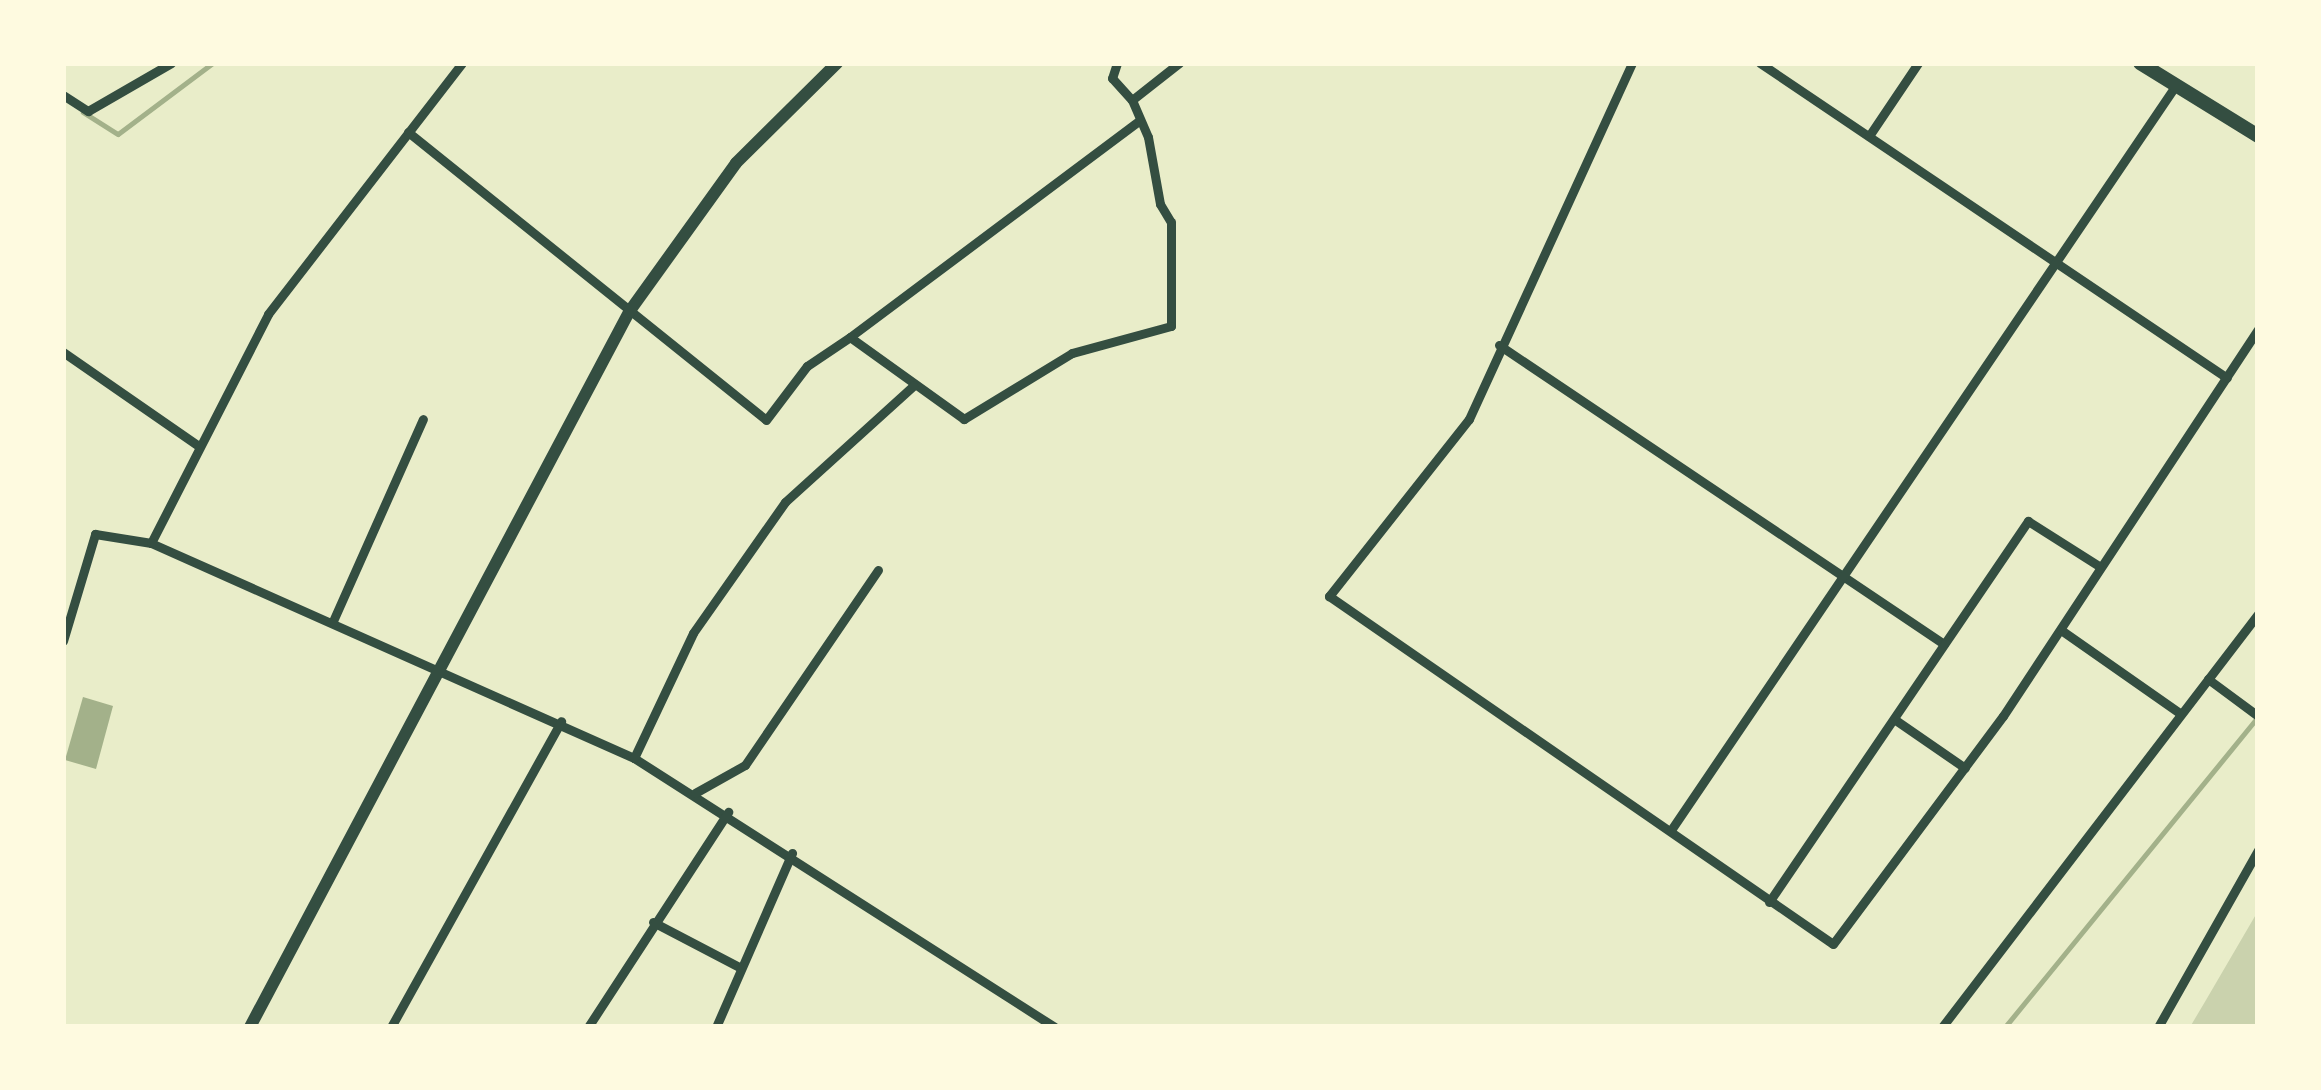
<!DOCTYPE html>
<html>
<head>
<meta charset="utf-8">
<style>
	body { margin:0 }
	#map { position:relative; width:2321px; height:1090px; overflow:hidden; background:#e9edc9; font-family:"Exo 2",sans-serif }
	div>[style] { position:absolute }
	.green>* { inset:0; background:#cad2ad }
	.water>* { inset:0; background:#a3b18a }
	.stream>* { height:4.5px; margin:-2.25px; padding:0 2.25px; transform-origin:2.25px; border-radius:2.25px; background:#a3b18a }
	.minor>* { height:9px; margin:-4.5px; padding:0 4.5px; transform-origin:4.5px; border-radius:4.5px; background:#344e41 }
	.secondary>* { height:12px; margin:-6px; padding:0 6px; transform-origin:6px; border-radius:6px; background:#344e41 }
	.trunk>* { height:14px; margin:-7px; padding:0 7px; transform-origin:7px; border-radius:7px; background:#344e41 }
	span { translate:-50% -50%; white-space:nowrap; text-align:center; line-height:1.15; -webkit-text-stroke:9px #fefae0; paint-order:stroke }
	.frame { position:absolute; inset:0; border:66px solid #fefae0; pointer-events:none }
</style>
</head>
<body>
<div id="map">
	<div class="green">
		<i style="clip-path:polygon(2258px 911px,2258px 1027px,2190px 1027px,2206px 1000px)"></i>
	</div>
	<div class="water">
		<i style="clip-path:polygon(83px 697px,113px 706px,96px 769px,65px 760px)"></i>
	</div>
	<div class="stream">
		<i style="left:83px;top:112px;width:41px;rotate:32.2deg"></i>
		<i style="left:118px;top:134px;width:119px;rotate:-36.8deg"></i>
		<i style="left:2005px;top:1027px;width:400px;rotate:-50.8deg"></i>
	</div>
	<div class="minor">
		<i style="left:1117px;top:63px;width:16px;rotate:108deg"></i>
		<i style="left:1112px;top:78px;width:30px;rotate:48deg"></i>
		<i style="left:1132px;top:100px;width:60px;rotate:-38.2deg"></i>
		<i style="left:1632px;top:63px;width:392px;rotate:114.6deg"></i>
		<i style="left:1469px;top:419px;width:226px;rotate:128.3deg"></i>
		<i style="left:1329px;top:596px;width:612px;rotate:34.62deg"></i>
		<i style="left:1833px;top:944px;width:284px;rotate:-53.3deg"></i>
		<i style="left:2003px;top:716px;width:463px;rotate:-56.6deg"></i>
		<i style="left:1760px;top:63px;width:563px;rotate:34deg"></i>
		<i style="left:63px;top:95px;width:30px;rotate:33deg"></i>
		<i style="left:88px;top:111px;width:96px;rotate:-30deg"></i>
		<i style="left:1132px;top:100px;width:40px;rotate:66.6deg"></i>
		<i style="left:1148px;top:137px;width:68px;rotate:79.8deg"></i>
		<i style="left:1160px;top:204px;width:21px;rotate:59deg"></i>
		<i style="left:1171px;top:222px;width:104px;rotate:90deg"></i>
		<i style="left:1171px;top:326px;width:103px;rotate:164.7deg"></i>
		<i style="left:1072px;top:353px;width:127px;rotate:148.6deg"></i>
		<i style="left:964px;top:419px;width:140px;rotate:-144.3deg"></i>
		<i style="left:850px;top:337px;width:362px;rotate:-36.8deg"></i>
		<i style="left:408px;top:132px;width:459px;rotate:38.8deg"></i>
		<i style="left:766px;top:420px;width:68px;rotate:-52.8deg"></i>
		<i style="left:807px;top:366px;width:52px;rotate:-34deg"></i>
		<i style="left:1869px;top:136px;width:88px;rotate:-56.1deg"></i>
		<i style="left:1499px;top:345px;width:536px;rotate:33.9deg"></i>
		<i style="left:63px;top:352px;width:165px;rotate:34.7deg"></i>
		<i style="left:151px;top:543px;width:257px;rotate:-62.9deg"></i>
		<i style="left:268px;top:314px;width:317px;rotate:-52.3deg"></i>
		<i style="left:333px;top:621px;width:221px;rotate:-66deg"></i>
		<i style="left:2061px;top:630px;width:143px;rotate:35deg"></i>
		<i style="left:63px;top:641px;width:112px;rotate:-73.3deg"></i>
		<i style="left:95px;top:534px;width:57px;rotate:9.1deg"></i>
		<i style="left:151px;top:543px;width:529px;rotate:24deg"></i>
		<i style="left:634px;top:758px;width:499px;rotate:32.6deg"></i>
		<i style="left:2208px;top:679px;width:62px;rotate:36.5deg"></i>
		<i style="left:1894px;top:719px;width:86px;rotate:34.6deg"></i>
		<i style="left:634px;top:758px;width:138px;rotate:-64.7deg"></i>
		<i style="left:693px;top:633px;width:160px;rotate:-54.9deg"></i>
		<i style="left:785px;top:502px;width:173px;rotate:-42.2deg"></i>
		<i style="left:695px;top:793px;width:57px;rotate:-29.2deg"></i>
		<i style="left:745px;top:765px;width:236px;rotate:-55.7deg"></i>
		<i style="left:1671px;top:830px;width:900px;rotate:-55.87deg"></i>
		<i style="left:1769px;top:902px;width:461px;rotate:-55.8deg"></i>
		<i style="left:2028px;top:521px;width:84px;rotate:32.4deg"></i>
		<i style="left:653px;top:922px;width:95px;rotate:27.6deg"></i>
		<i style="left:391px;top:1027px;width:350px;rotate:-60.9deg"></i>
		<i style="left:588px;top:1027px;width:257px;rotate:-56.9deg"></i>
		<i style="left:716px;top:1027px;width:190px;rotate:-66.4deg"></i>
		<i style="left:1942px;top:1027px;width:520px;rotate:-52.58deg"></i>
		<i style="left:2158px;top:1027px;width:203px;rotate:-60.5deg"></i>
	</div>
	<div class="secondary">
		<i style="left:250px;top:1027px;width:809px;rotate:-62.07deg"></i>
		<i style="left:629px;top:312px;width:183px;rotate:-54.3deg"></i>
		<i style="left:736px;top:163px;width:142px;rotate:-44.7deg"></i>
	</div>
	<div class="trunk">
		<i style="left:2140px;top:63px;width:139px;rotate:31.7deg"></i>
	</div>
	<div class="frame"></div>
</div>
</body>
</html>
